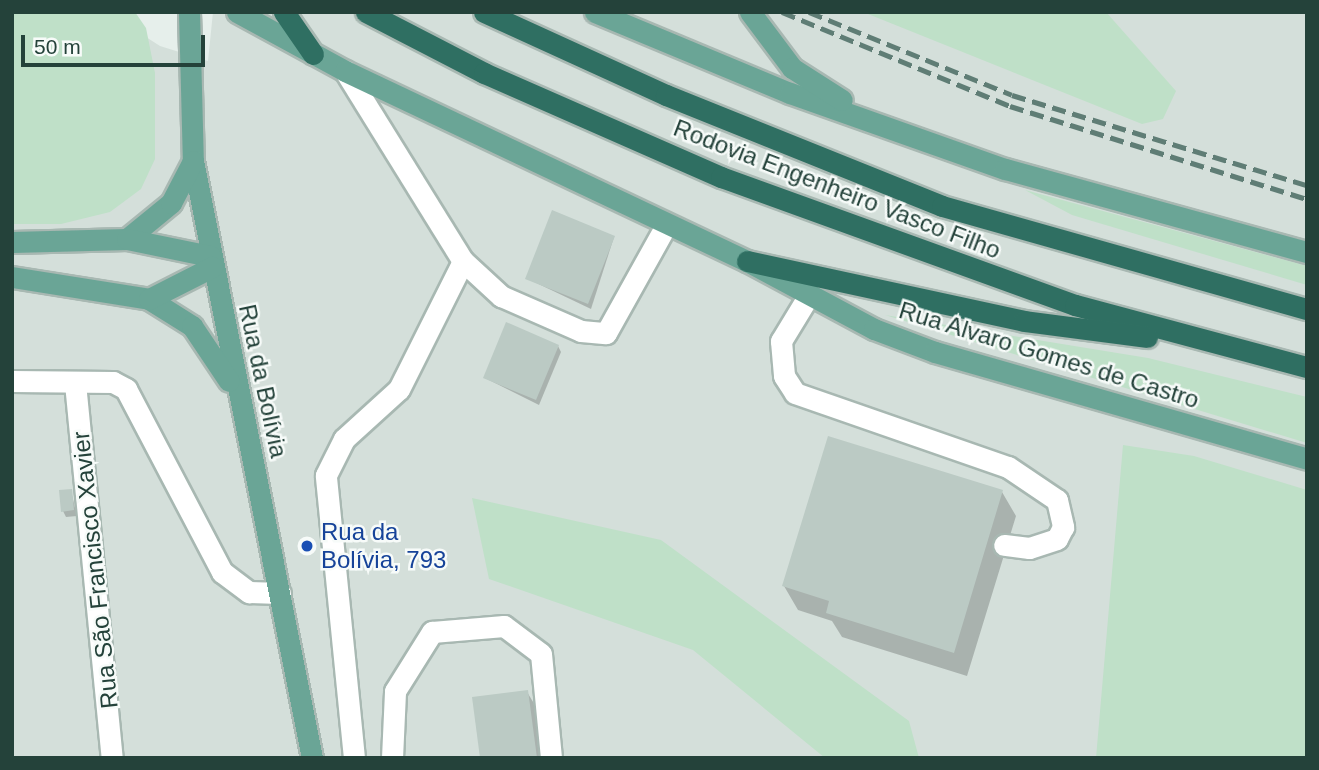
<!DOCTYPE html>
<html>
<head>
<meta charset="utf-8">
<style>
	body { margin:0 }
	#map { position:relative; width:1319px; height:770px; overflow:hidden; background:#e6efeb; font-family:Arial,sans-serif }
	div>[style] { position:absolute }
	.built>* { inset:0; background:#d4dfda }
	.green>* { inset:0; background:#bfe0c8 }
	.shadow>* { inset:0; background:#0003 }
	.building>* { inset:0; background:#bbcac4 }
	.roads { filter:drop-shadow(2px 0 #a8b8b2) drop-shadow(-2px 0 #a8b8b2) drop-shadow(0 2px #a8b8b2) drop-shadow(0 -2px #a8b8b2) }
	.minor>* { height:21px; margin:-10.5px; padding:0 10.5px; transform-origin:10.5px; border-radius:10.5px; background:#fff }
	.major>* { height:21px; margin:-10.5px; padding:0 10.5px; transform-origin:10.5px; border-radius:10.5px; background:#6aa596 }
	.highway>* { height:21px; margin:-10.5px; padding:0 10.5px; transform-origin:10.5px; border-radius:10.5px; background:#2f6f62 }
	.rail>* { height:5px; margin-top:-2.5px; transform-origin:0; background:repeating-linear-gradient(90deg,#5f7d75 0 14px,transparent 0 21px) }
	.dots>* { width:19px; height:19px; translate:-50% -50%; box-sizing:border-box; border:4px solid #f7fbf9; border-radius:50% }
	span { translate:-50% -50%; white-space:nowrap; text-align:center; line-height:1.15; -webkit-text-stroke:5px #f7fbf9; paint-order:stroke }
	.street-label { font-size:24px; color:#24423a }
	.transit-label { font-size:24px; color:#164399 }
	.left { translate:0 -50%; text-align:left }
	.frame { position:absolute; inset:0; border:14px solid #24423a; pointer-events:none }
	.scale { position:absolute; left:21px; top:35px; width:184px; height:32px; box-sizing:border-box; border:4px solid #24423a; border-top:0; padding-left:9px; font-size:21px; line-height:24px; white-space:nowrap; color:#24423a; -webkit-text-stroke:5px #f7fbf9; paint-order:stroke }
</style>
</head>
<body>
<div id="map">
	<div class="built">
		<i style="clip-path:polygon(12px 12px,107px 12px,160px 46px,208px 61px,213px 12px,1307px 12px,1307px 758px,12px 758px)"></i>
	</div>
	<div class="green">
		<i style="clip-path:polygon(12px 12px,135px 12px,146px 28px,155px 73px,155px 159px,141px 189px,110px 212px,61px 224px,12px 224px)"></i>
		<i style="clip-path:polygon(863px 12px,1106px 12px,1176px 91px,1163px 119px,1142px 124px)"></i>
		<i style="clip-path:polygon(1025px 190px,1307px 266px,1307px 285px,1072px 215px)"></i>
		<i style="clip-path:polygon(885px 315px,1148px 358px,1307px 397px,1307px 443px)"></i>
		<i style="clip-path:polygon(1123px 445px,1194px 456px,1307px 490px,1307px 758px,1096px 758px)"></i>
		<i style="clip-path:polygon(472px 498px,661px 540px,909px 721px,919px 758px,825px 758px,693px 650px,489px 579px)"></i>
	</div>
	<div class="shadow">
		<i style="clip-path:polygon(614px 237px,591px 309px,526px 278px)"></i>
		<i style="clip-path:polygon(558px 346px,561px 352px,539px 405px,485px 378px)"></i>
		<i style="clip-path:polygon(71px 491px,77px 516px,66px 517px,63px 511px)"></i>
		<i style="clip-path:polygon(1002px 492px,1016px 516px,967px 676px,842px 637px,832px 621px,798px 610px,784px 586px)"></i>
		<i style="clip-path:polygon(527px 692px,538px 710px,544px 758px,481px 758px)"></i>
	</div>
	<div class="building">
		<i style="clip-path:polygon(552px 210px,615px 236px,588px 304px,525px 279px)"></i>
		<i style="clip-path:polygon(506px 322px,559px 345px,536px 400px,483px 378px)"></i>
		<i style="clip-path:polygon(828px 436px,1003px 490px,954px 653px,826px 613px,829px 601px,782px 586px)"></i>
		<i style="clip-path:polygon(72px 489px,74px 510px,61px 512px,59px 490px)"></i>
		<i style="clip-path:polygon(528px 690px,537px 758px,480px 758px,472px 697px)"></i>
	</div>
	<div class="roads">
		<div class="minor">
			<i style="left:345px;top:71px;width:224px;rotate:58.2deg"></i>
			<i style="left:463px;top:261px;width:52px;rotate:42.6deg"></i>
			<i style="left:501px;top:296px;width:87px;rotate:23.6deg"></i>
			<i style="left:581px;top:331px;width:25px;rotate:5deg"></i>
			<i style="left:606px;top:333px;width:121px;rotate:-60.9deg"></i>
			<i style="left:809px;top:295px;width:54px;rotate:121.3deg"></i>
			<i style="left:781px;top:341px;width:35px;rotate:85deg"></i>
			<i style="left:784px;top:376px;width:20px;rotate:57deg"></i>
			<i style="left:795px;top:393px;width:225px;rotate:19.2deg"></i>
			<i style="left:1008px;top:467px;width:59px;rotate:34deg"></i>
			<i style="left:1057px;top:500px;width:28px;rotate:77deg"></i>
			<i style="left:1063px;top:527px;width:13px;rotate:117deg"></i>
			<i style="left:1057px;top:539px;width:29px;rotate:162deg"></i>
			<i style="left:1029px;top:548px;width:25px;rotate:-173deg"></i>
			<i style="left:12px;top:381px;width:101px;rotate:0.6deg"></i>
			<i style="left:113px;top:382px;width:15px;rotate:28deg"></i>
			<i style="left:126px;top:389px;width:207px;rotate:62.3deg"></i>
			<i style="left:222px;top:572px;width:34px;rotate:37deg"></i>
			<i style="left:249px;top:592px;width:31px;rotate:2deg"></i>
			<i style="left:75px;top:383px;width:377px;rotate:84.4deg"></i>
			<i style="left:354px;top:758px;width:284px;rotate:-95.7deg"></i>
			<i style="left:326px;top:475px;width:40px;rotate:-63.4deg"></i>
			<i style="left:344px;top:439px;width:74px;rotate:-42.3deg"></i>
			<i style="left:399px;top:389px;width:143px;rotate:-63.4deg"></i>
			<i style="left:392px;top:758px;width:67px;rotate:-87.4deg"></i>
			<i style="left:395px;top:691px;width:70px;rotate:-57.9deg"></i>
			<i style="left:432px;top:632px;width:72px;rotate:-4.8deg"></i>
			<i style="left:504px;top:626px;width:46px;rotate:37.1deg"></i>
			<i style="left:541px;top:654px;width:104px;rotate:84.5deg"></i>
		</div>
		<div class="major">
			<i style="left:189px;top:12px;width:149px;rotate:88.5deg"></i>
			<i style="left:193px;top:161px;width:609px;rotate:78.73deg"></i>
			<i style="left:237px;top:12px;width:123px;rotate:28.6deg"></i>
			<i style="left:345px;top:71px;width:445px;rotate:25.3deg"></i>
			<i style="left:747px;top:261px;width:144px;rotate:28.2deg"></i>
			<i style="left:874px;top:329px;width:65px;rotate:20.7deg"></i>
			<i style="left:935px;top:352px;width:387px;rotate:16deg"></i>
			<i style="left:595px;top:12px;width:211px;rotate:22.6deg"></i>
			<i style="left:790px;top:93px;width:228px;rotate:19.5deg"></i>
			<i style="left:1005px;top:169px;width:313px;rotate:15.4deg"></i>
			<i style="left:750px;top:12px;width:70px;rotate:53.1deg"></i>
			<i style="left:792px;top:68px;width:59px;rotate:32.6deg"></i>
			<i style="left:127px;top:239px;width:57px;rotate:-39.3deg"></i>
			<i style="left:171px;top:203px;width:47px;rotate:-62.4deg"></i>
			<i style="left:12px;top:242px;width:115px;rotate:-1.5deg"></i>
			<i style="left:127px;top:239px;width:85px;rotate:11.6deg"></i>
			<i style="left:12px;top:277px;width:139px;rotate:9.1deg"></i>
			<i style="left:149px;top:299px;width:51px;rotate:32.1deg"></i>
			<i style="left:192px;top:326px;width:66px;rotate:56.1deg"></i>
			<i style="left:149px;top:299px;width:71px;rotate:-26.9deg"></i>
		</div>
		<div class="highway">
			<i style="left:284px;top:12px;width:51px;rotate:55.4deg"></i>
			<i style="left:366px;top:12px;width:133px;rotate:27.3deg"></i>
			<i style="left:484px;top:73px;width:259px;rotate:23.7deg"></i>
			<i style="left:721px;top:177px;width:376px;rotate:19.9deg"></i>
			<i style="left:1075px;top:305px;width:240px;rotate:15deg"></i>
			<i style="left:484px;top:12px;width:200px;rotate:24.5deg"></i>
			<i style="left:666px;top:95px;width:297px;rotate:21.9deg"></i>
			<i style="left:942px;top:206px;width:379px;rotate:15.8deg"></i>
			<i style="left:747px;top:261px;width:283px;rotate:12.2deg"></i>
			<i style="left:1024px;top:321px;width:124px;rotate:7.4deg"></i>
		</div>
	</div>
	<div class="rail">
		<i style="left:782px;top:12px;width:247px;rotate:22.4deg"></i>
		<i style="left:1010px;top:106px;width:311px;rotate:17.4deg"></i>
		<i style="left:809px;top:12px;width:219px;rotate:22.2deg"></i>
		<i style="left:1012px;top:95px;width:308px;rotate:17deg"></i>
	</div>
	<div class="dots">
		<i style="left:307px;top:546px;background:#1a4fb4"></i>
	</div>
	<div class="street-label">
		<span style="left:837px;top:189px;rotate:21deg">Rodovia Engenheiro Vasco Filho</span>
		<span style="left:1049px;top:355px;rotate:17deg">Rua Alvaro Gomes de Castro</span>
		<span style="left:263px;top:381px;rotate:78deg">Rua da Bolívia</span>
		<span style="left:95px;top:570px;rotate:-96deg">Rua São Francisco Xavier</span>
	</div>
	<div class="transit-label">
		<span class="left" style="left:321px;top:546px">Rua da<br>Bolívia, 793</span>
	</div>
	<div class="frame"></div>
	<div class="scale">50 m</div>
</div>
</body>
</html>
